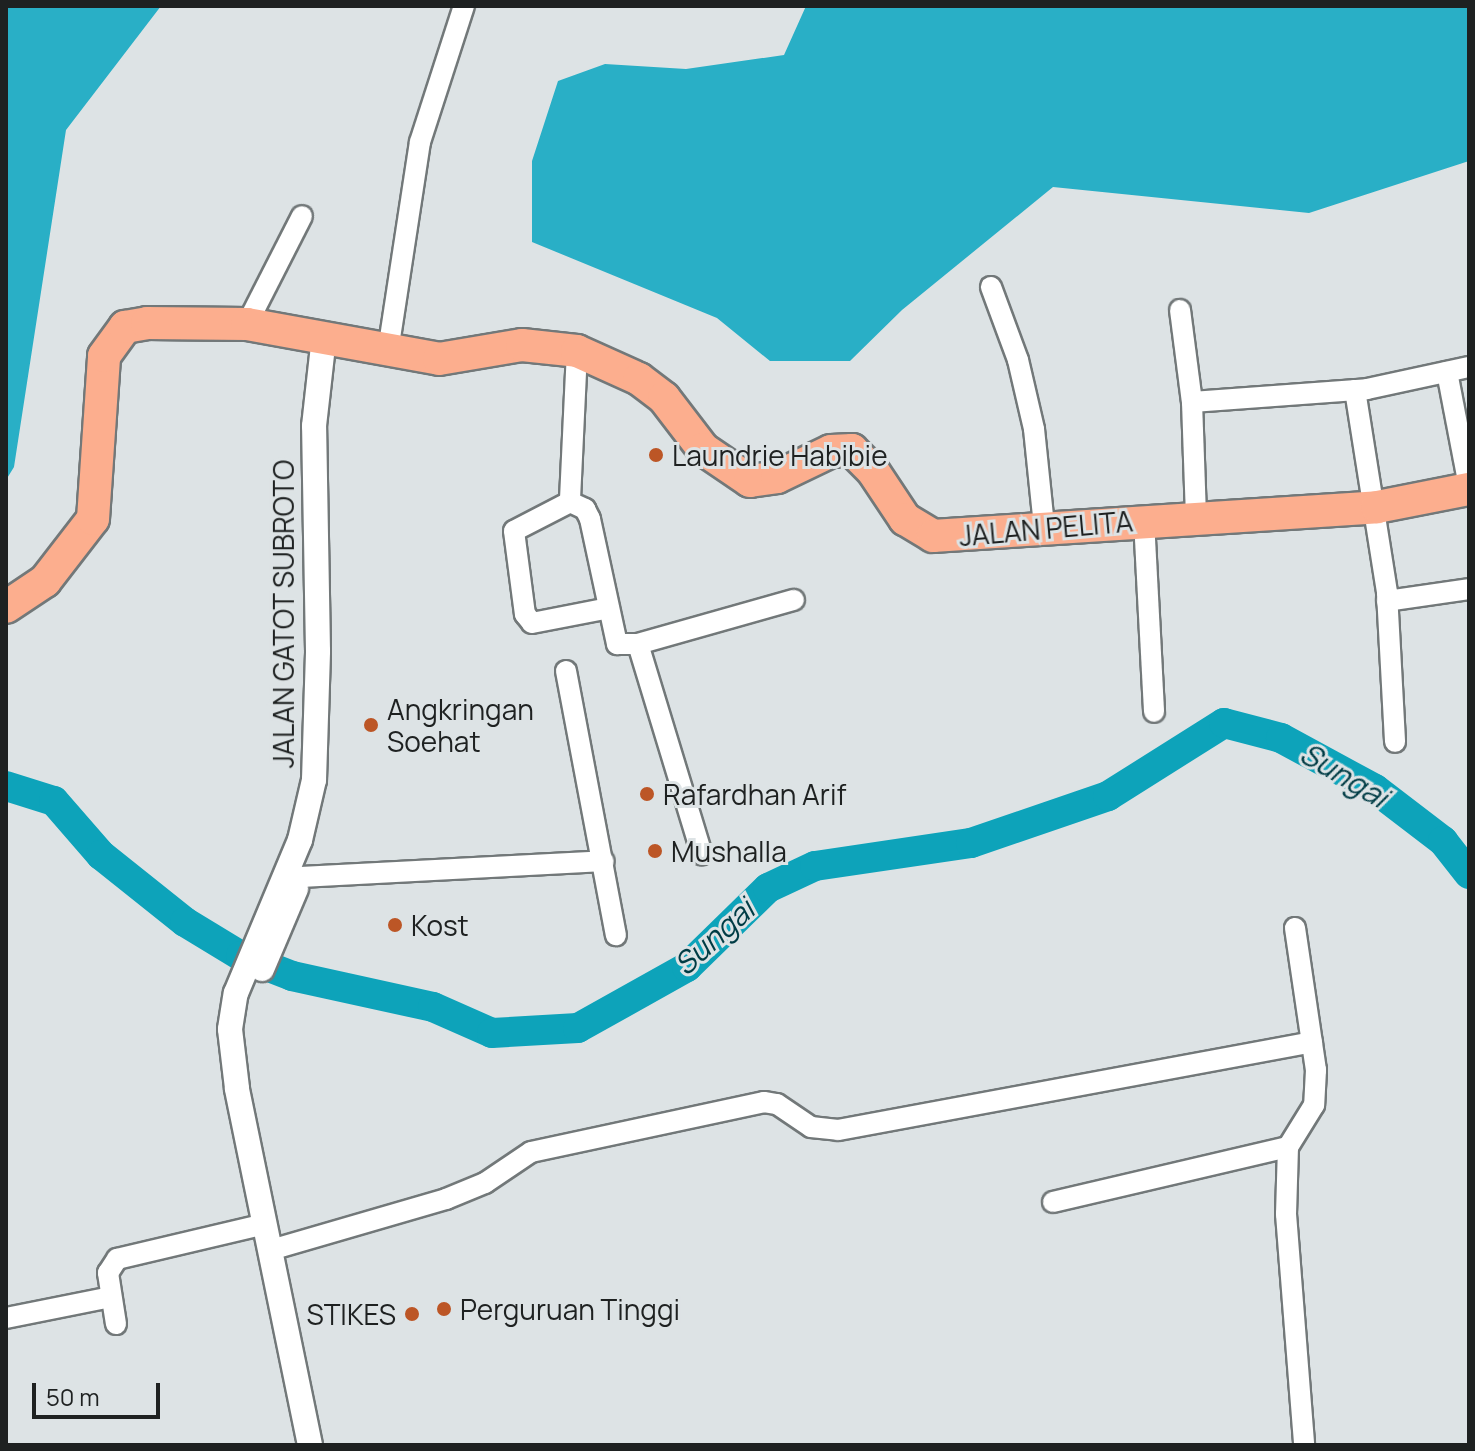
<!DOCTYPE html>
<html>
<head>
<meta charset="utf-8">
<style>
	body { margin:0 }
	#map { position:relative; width:1475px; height:1451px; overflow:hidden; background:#dde3e5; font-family:Manrope,sans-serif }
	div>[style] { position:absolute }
	.forest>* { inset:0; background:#29afc6 }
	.river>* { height:30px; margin:-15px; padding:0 15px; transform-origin:15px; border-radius:15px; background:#0da3ba }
	.roads { filter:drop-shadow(2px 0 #727879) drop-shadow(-2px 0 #727879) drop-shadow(0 2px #727879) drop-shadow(0 -2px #727879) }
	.minor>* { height:20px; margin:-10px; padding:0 10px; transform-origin:10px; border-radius:10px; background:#fff }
	.tertiary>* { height:24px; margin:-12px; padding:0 12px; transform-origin:12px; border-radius:12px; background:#fff }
	.trunk>* { height:32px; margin:-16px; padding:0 16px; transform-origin:16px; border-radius:16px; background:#fcae8e }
	.dots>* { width:22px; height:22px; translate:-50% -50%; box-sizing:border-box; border:4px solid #dde3e5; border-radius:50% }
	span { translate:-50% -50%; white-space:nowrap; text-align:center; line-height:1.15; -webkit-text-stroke:6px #dde3e5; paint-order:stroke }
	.poi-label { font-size:28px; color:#1e2121 }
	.left { translate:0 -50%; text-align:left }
	.right { translate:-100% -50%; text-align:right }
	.street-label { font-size:28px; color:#1e2121 }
	.water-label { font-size:30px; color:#003c45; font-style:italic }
	.frame { position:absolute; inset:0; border:8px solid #1e2121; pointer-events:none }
	.scale { position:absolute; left:32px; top:1383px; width:128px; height:36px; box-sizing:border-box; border:4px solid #1e2121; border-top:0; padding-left:10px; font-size:24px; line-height:28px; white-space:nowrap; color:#1e2121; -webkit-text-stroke:6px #dde3e5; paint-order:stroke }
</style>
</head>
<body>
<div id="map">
	<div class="forest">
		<i style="clip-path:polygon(6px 6px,161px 6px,66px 130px,14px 467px,6px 480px)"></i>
		<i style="clip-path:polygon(806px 6px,1469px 6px,1469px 161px,1309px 213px,1053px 187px,902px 310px,850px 361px,770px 361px,717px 318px,532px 242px,532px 161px,558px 81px,605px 64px,686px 69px,784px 55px)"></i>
	</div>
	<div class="river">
		<i style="left:6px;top:786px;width:50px;rotate:17.4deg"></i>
		<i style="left:54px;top:801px;width:72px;rotate:49deg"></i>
		<i style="left:101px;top:855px;width:107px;rotate:38.6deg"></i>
		<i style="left:185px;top:922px;width:66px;rotate:31.3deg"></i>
		<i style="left:241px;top:956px;width:55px;rotate:21.4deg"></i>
		<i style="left:292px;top:976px;width:144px;rotate:12.4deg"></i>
		<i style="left:433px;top:1007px;width:64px;rotate:23.8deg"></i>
		<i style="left:492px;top:1033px;width:86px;rotate:-3.3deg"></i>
		<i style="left:578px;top:1028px;width:125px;rotate:-29.2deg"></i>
		<i style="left:687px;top:967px;width:113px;rotate:-44.3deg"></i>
		<i style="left:768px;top:888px;width:52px;rotate:-25.1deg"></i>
		<i style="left:815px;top:866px;width:158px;rotate:-8.4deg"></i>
		<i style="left:971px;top:843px;width:145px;rotate:-18.9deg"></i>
		<i style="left:1108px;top:796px;width:137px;rotate:-32.2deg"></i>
		<i style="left:1224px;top:723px;width:59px;rotate:14.7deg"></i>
		<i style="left:1281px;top:738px;width:107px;rotate:28.5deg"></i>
		<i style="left:1375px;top:789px;width:86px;rotate:37.4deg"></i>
		<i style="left:1443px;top:841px;width:42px;rotate:51.8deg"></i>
	</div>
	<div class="roads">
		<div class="minor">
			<i style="left:991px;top:287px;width:78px;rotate:69.7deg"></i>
			<i style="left:1018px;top:360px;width:71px;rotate:76.9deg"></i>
			<i style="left:1034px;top:429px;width:98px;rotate:84.1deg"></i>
			<i style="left:1180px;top:310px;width:93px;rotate:82.6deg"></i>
			<i style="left:1192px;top:402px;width:175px;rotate:-4.2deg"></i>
			<i style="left:1367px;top:389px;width:104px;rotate:-12.2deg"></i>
			<i style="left:247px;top:324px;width:121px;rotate:-63deg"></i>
			<i style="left:388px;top:351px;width:211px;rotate:-81.3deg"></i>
			<i style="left:420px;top:142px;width:143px;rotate:-72.1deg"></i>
			<i style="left:577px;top:351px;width:151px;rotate:92.7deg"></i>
			<i style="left:570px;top:502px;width:17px;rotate:25deg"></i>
			<i style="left:585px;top:509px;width:11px;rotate:63deg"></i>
			<i style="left:590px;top:519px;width:128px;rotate:77.8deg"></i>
			<i style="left:617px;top:644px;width:21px"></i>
			<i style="left:638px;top:644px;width:162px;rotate:-15.8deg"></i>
			<i style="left:1447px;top:372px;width:116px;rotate:79.1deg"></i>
			<i style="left:1355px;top:390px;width:206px;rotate:81deg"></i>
			<i style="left:1387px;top:593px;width:149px;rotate:86.9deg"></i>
			<i style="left:1192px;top:402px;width:114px;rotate:88deg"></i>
			<i style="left:570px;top:502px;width:63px;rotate:152.6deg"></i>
			<i style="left:514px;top:531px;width:84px;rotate:82.5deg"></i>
			<i style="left:525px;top:614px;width:11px;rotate:52deg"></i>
			<i style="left:532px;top:623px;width:78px;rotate:-11deg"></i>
			<i style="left:1144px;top:520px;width:192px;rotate:87deg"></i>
			<i style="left:1387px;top:601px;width:83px;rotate:-8.3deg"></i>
			<i style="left:638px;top:644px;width:220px;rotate:73.1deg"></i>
			<i style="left:566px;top:671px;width:269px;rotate:79.3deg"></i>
			<i style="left:301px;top:877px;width:303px;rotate:-3deg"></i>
			<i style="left:1295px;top:928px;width:144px;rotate:81.6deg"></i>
			<i style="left:1316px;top:1070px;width:35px;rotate:93deg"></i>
			<i style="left:1314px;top:1105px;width:49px;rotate:121.8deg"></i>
			<i style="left:1288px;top:1147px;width:67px;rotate:91.7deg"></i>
			<i style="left:1286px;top:1214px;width:232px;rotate:85.5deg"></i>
			<i style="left:1053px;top:1202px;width:241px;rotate:-13.2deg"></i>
			<i style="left:281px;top:1247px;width:172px;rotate:-16.2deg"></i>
			<i style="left:446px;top:1199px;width:42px;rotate:-22.3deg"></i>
			<i style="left:485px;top:1183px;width:55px;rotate:-34deg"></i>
			<i style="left:531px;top:1152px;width:238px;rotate:-12.1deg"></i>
			<i style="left:764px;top:1102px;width:13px;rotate:9deg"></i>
			<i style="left:777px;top:1104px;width:41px;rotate:34.1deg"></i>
			<i style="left:811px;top:1127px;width:27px;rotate:6deg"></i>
			<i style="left:838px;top:1130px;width:482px;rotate:-10.5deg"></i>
			<i style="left:6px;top:1318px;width:107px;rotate:-11.3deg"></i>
			<i style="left:116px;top:1324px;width:52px;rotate:-98.9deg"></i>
			<i style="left:108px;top:1273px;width:17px;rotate:-57deg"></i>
			<i style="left:117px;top:1259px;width:152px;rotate:-13.3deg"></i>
		</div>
		<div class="tertiary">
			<i style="left:262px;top:969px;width:87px;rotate:-67deg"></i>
			<i style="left:310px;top:1445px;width:364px;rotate:-101.6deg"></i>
			<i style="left:237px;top:1088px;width:59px;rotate:-96.8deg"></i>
			<i style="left:230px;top:1029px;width:36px;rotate:-81deg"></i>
			<i style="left:236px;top:993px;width:166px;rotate:-67.3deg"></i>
			<i style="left:300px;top:840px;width:62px;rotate:-76.9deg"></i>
			<i style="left:314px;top:780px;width:129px;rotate:-88.2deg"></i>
			<i style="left:318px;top:651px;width:225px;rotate:-91deg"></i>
			<i style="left:314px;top:426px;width:90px;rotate:-83.6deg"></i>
		</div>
		<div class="trunk">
			<i style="left:6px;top:607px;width:47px;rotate:-33.7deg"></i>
			<i style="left:45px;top:581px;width:78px;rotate:-52.3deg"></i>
			<i style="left:93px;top:519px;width:163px;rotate:-86.1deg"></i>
			<i style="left:104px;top:356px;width:36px;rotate:-54deg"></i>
			<i style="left:125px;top:327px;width:22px;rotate:-10deg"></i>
			<i style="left:147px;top:323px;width:100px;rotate:0.6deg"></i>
			<i style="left:247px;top:324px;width:195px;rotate:10.3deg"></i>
			<i style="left:439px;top:359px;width:84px;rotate:-9.6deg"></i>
			<i style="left:522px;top:345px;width:55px;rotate:6.2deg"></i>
			<i style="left:577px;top:351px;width:68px;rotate:24.3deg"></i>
			<i style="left:639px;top:379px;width:31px;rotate:37deg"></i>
			<i style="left:664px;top:398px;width:64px;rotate:52.6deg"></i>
			<i style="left:703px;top:449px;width:57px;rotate:34.2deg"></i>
			<i style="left:750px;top:481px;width:27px;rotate:-8deg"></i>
			<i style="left:777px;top:477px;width:60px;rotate:-25.7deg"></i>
			<i style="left:831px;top:451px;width:21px;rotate:-3deg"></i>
			<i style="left:852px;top:450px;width:30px;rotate:45deg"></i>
			<i style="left:873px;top:471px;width:58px;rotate:56.3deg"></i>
			<i style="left:905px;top:519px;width:33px;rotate:31deg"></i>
			<i style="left:933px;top:536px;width:445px;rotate:-3.7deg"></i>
			<i style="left:1377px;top:507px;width:94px;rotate:-11.1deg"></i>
		</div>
	</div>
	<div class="dots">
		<i style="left:656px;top:455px;background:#bc5626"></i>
		<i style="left:371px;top:725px;background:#bc5626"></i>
		<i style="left:647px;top:794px;background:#bc5626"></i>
		<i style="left:655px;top:851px;background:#bc5626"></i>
		<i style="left:395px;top:925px;background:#bc5626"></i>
		<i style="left:444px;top:1309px;background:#bc5626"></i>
		<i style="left:412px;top:1314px;background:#bc5626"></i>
	</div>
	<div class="poi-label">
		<span class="left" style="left:672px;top:455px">Laundrie Habibie</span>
		<span class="left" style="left:387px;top:725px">Angkringan<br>Soehat</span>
		<span class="left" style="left:663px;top:794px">Rafardhan Arif</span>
		<span class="left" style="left:671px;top:851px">Mushalla</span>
		<span class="left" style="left:411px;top:925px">Kost</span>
		<span class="left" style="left:460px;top:1309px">Perguruan Tinggi</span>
		<span class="right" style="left:396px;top:1314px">STIKES</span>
	</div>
	<div class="street-label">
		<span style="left:1046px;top:528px;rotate:-5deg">JALAN PELITA</span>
		<span style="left:283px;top:614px;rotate:-90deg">JALAN GATOT SUBROTO</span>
	</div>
	<div class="water-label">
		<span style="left:1344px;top:775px;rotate:31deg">Sungai</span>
		<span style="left:714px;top:937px;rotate:-42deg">Sungai</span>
	</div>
	<div class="frame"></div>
	<div class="scale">50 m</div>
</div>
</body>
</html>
